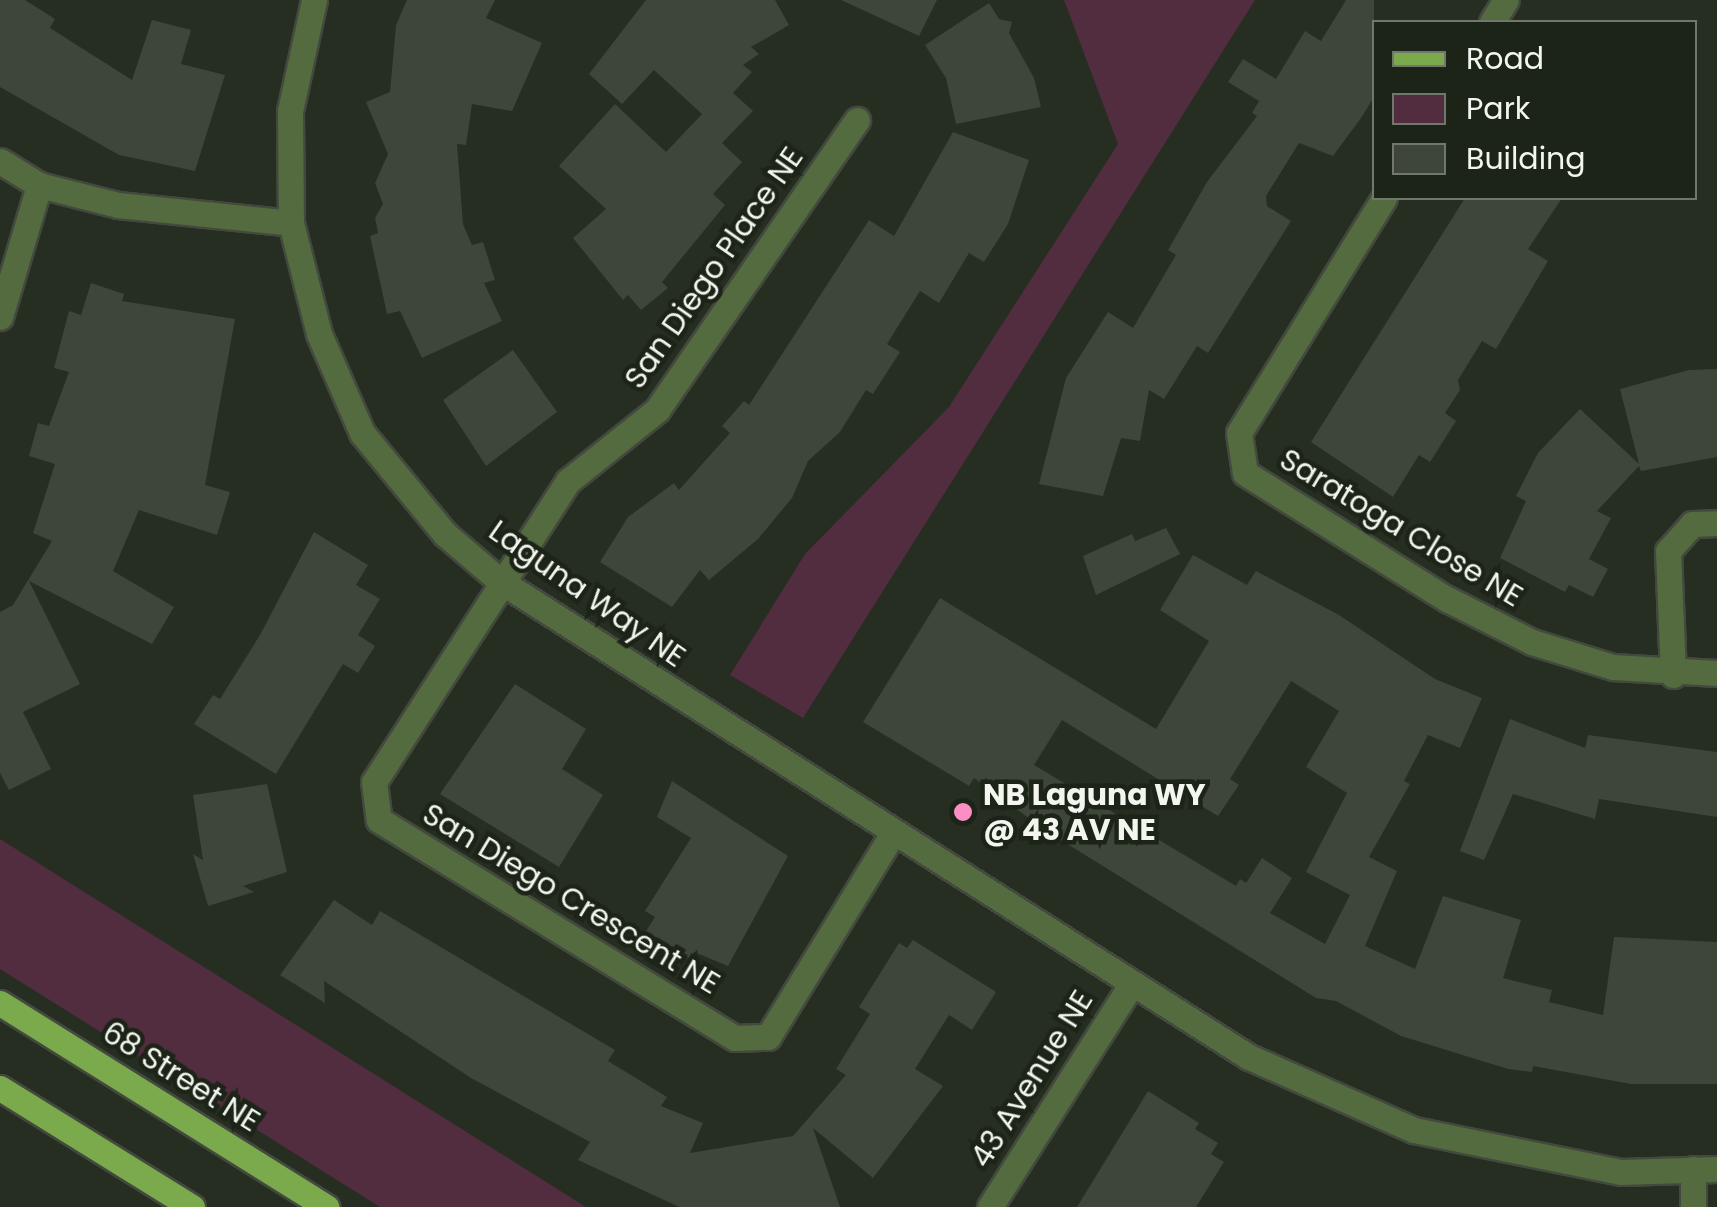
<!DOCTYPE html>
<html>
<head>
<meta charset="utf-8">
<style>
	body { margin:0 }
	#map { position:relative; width:1717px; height:1207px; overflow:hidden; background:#262d21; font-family:Poppins,sans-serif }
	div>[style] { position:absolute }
	.green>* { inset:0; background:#522c3f }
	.building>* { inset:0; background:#3e4539 }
	.roads { filter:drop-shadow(2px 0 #43493e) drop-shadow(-2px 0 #43493e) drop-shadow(0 2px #43493e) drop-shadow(0 -2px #43493e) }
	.minor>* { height:25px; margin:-12.5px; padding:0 12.5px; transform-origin:12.5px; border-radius:12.5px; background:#536b3f }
	.major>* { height:25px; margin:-12.5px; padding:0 12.5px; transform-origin:12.5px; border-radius:12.5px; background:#7baa4c }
	.dots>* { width:28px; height:28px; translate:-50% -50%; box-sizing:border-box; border:5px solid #1c2317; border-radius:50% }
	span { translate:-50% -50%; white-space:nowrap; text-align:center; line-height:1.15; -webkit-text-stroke:9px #1c2317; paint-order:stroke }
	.street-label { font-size:30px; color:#f2f6ef }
	.poi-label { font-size:30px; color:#f2f6ef; font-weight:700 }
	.left { translate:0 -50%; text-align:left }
	.legend { position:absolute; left:1372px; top:20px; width:325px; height:180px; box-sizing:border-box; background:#1c2317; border:2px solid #72776d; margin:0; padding:12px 18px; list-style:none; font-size:30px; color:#f2f6ef }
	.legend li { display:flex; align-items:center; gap:20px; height:50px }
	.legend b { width:50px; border:2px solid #72776d }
</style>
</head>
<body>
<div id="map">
	<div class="green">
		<i style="clip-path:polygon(1064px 0,1255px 0,803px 718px,730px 675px,805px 554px,949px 407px,1118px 144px)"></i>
		<i style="clip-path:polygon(0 839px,586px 1207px,380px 1207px,0 969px)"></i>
	</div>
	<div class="building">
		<i style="clip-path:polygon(0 0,25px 0,55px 19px,50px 28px,132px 80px,152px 20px,191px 30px,181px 64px,225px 75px,195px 171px,119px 155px,0 87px)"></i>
		<i style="clip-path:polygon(407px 0,495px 0,486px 18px,542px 43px,512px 111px,472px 104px,466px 145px,457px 144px,463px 224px,472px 245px,483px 242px,495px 280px,484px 283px,502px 321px,422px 358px,400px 311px,387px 314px,370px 236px,378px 233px,375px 218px,383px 204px,375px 183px,388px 154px,366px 102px,390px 92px,396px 25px)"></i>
		<i style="clip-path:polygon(646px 0,775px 0,789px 25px,751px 47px,759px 54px,743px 65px,752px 72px,733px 93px,753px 111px,722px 143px,742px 162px,713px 194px,725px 205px,662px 282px,668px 288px,641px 310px,628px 295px,623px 300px,573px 238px,606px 209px,559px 166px,615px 104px,666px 152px,702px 114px,654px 70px,622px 104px,589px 74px)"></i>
		<i style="clip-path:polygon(841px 0,937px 0,919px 36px)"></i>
		<i style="clip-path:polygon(1346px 0,1374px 0,1374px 97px,1361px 118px,1333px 156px,1299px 143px,1266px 196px,1267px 206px,1291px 221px,1208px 353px,1197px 346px,1164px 399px,1149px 390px,1140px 441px,1121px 438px,1103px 496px,1039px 484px,1066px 378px,1108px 312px,1133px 328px,1176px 255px,1168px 250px,1207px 182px,1257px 116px,1252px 113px,1259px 101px,1228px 82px,1243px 59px,1276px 79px,1305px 31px,1321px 41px)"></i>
		<i style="clip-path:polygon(989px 3px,999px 19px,1012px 22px,1009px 33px,1034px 78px,1041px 107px,956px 124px,946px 78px,925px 45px)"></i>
		<i style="clip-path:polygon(953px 132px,1029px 160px,1008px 224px,984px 262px,969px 253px,939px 303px,920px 291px,887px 344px,900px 352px,873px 394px,866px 390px,840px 432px,808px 461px,792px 498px,758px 539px,709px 580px,700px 570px,672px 607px,600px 562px,628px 517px,674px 483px,679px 490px,730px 433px,722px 426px,744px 401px,749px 405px,869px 220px,894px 236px)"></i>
		<i style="clip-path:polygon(1465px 198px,1562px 198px,1528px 249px,1548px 261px,1496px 349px,1482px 341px,1458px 380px,1460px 390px,1445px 413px,1456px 421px,1430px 462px,1419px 455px,1393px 497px,1311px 442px)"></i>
		<i style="clip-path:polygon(91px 283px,124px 294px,122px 301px,235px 319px,205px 485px,230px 492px,217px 535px,139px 510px,113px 571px,174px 607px,152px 644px,29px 581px,80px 684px,23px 712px,51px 769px,9px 790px,0 773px,0 612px,13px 605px,52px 541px,33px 533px,55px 464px,29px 456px,38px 423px,49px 426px,69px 372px,54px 368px,69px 311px,81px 315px)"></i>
		<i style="clip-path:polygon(513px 350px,557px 412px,486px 466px,443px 400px)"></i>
		<i style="clip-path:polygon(1717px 369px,1717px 457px,1641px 471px,1639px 466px,1597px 511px,1611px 518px,1589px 559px,1608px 569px,1593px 597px,1569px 585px,1565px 592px,1500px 558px,1526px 501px,1516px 496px,1538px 453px,1580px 409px,1639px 464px,1620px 389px,1689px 370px)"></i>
		<i style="clip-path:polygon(1166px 528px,1180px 554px,1096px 595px,1083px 556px,1132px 534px,1135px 541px)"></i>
		<i style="clip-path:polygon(314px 532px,368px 565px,356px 585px,380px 599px,358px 635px,375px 646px,358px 673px,343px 664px,276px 774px,194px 724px,213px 695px,220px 699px,260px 635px)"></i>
		<i style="clip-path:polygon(evenodd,1193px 555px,1247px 585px,1256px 571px,1339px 615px,1435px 679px,1482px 698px,1460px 748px,1428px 735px,1404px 781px,1410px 784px,1369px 857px,1397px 871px,1365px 946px,1415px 969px,1443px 896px,1521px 920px,1503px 978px,1552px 990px,1549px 1002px,1603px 1015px,1614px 937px,1717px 942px,1717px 1084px,1631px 1084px,1533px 1066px,1532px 1072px,1508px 1069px,1401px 1036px,1336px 1001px,1316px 998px,1048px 832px,974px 778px,969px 786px,863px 722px,940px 598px,1156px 729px,1209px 641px,1160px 610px,1193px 555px,1291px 681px,1339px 711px,1306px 767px,1347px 793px,1306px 872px,1350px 895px,1325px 944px,1270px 913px,1292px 878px,1262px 858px,1246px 883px,1240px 879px,1236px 886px,1034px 765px,1062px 720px,1218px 816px,1239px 785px,1230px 779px,1291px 681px)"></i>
		<i style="clip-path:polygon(515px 684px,586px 729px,562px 769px,603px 795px,559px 867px,440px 794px)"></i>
		<i style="clip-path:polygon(1510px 719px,1585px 748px,1588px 735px,1717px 752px,1717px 817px,1599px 799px,1595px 819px,1513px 794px,1484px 860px,1460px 851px)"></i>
		<i style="clip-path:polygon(672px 781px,788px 856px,728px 966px,694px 952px,690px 959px,646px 931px,655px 917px,645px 911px,691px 838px,657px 817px)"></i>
		<i style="clip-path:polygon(267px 784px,287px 872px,243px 886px,254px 892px,208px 906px,193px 854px,203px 860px,193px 795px)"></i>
		<i style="clip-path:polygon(334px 900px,372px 925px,380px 911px,615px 1050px,608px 1061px,667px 1097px,661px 1106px,703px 1123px,690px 1153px,793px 1136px,846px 1075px,836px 1069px,870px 1014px,859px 1007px,899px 943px,907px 948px,913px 940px,996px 992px,972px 1030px,949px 1015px,915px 1069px,943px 1086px,873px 1178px,813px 1128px,840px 1207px,679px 1207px,578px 1160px,590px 1142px,471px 1078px,324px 981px,325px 1003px,280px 975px)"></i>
		<i style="clip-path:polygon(1148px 1091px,1199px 1123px,1195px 1129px,1218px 1143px,1211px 1154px,1224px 1162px,1196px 1207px,1077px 1207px)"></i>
	</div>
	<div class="roads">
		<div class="minor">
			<i style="left:314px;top:0;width:114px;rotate:102.2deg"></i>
			<i style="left:290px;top:111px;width:112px;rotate:89.5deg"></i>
			<i style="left:291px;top:223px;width:114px;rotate:75.8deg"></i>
			<i style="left:319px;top:334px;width:108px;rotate:66.5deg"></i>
			<i style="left:362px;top:433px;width:131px;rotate:50.6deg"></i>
			<i style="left:445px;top:534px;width:72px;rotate:40.5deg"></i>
			<i style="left:500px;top:581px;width:887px;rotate:32.44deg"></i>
			<i style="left:1249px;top:1057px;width:180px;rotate:23.9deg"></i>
			<i style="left:1414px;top:1130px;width:211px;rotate:11.5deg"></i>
			<i style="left:1621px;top:1172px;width:96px;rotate:-1.8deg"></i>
			<i style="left:1492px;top:22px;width:26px;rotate:-58deg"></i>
			<i style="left:857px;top:120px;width:352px;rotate:124.6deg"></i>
			<i style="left:657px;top:410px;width:114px;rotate:141.4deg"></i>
			<i style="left:568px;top:481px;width:358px;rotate:122.8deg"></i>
			<i style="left:374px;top:782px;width:38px;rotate:83deg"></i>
			<i style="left:379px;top:820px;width:417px;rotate:31.5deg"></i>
			<i style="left:735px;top:1038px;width:33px;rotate:-2deg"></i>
			<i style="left:768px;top:1037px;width:237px;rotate:-58.5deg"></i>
			<i style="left:0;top:161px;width:46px;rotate:31.6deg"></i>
			<i style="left:39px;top:185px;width:81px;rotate:14.2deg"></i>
			<i style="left:118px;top:205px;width:174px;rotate:5.9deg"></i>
			<i style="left:1384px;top:198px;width:276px;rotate:121.7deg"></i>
			<i style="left:1239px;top:433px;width:40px;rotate:81.5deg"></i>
			<i style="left:1245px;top:473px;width:238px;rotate:32deg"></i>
			<i style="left:1447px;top:599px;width:95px;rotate:26.8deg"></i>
			<i style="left:1532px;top:642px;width:85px;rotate:17.2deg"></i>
			<i style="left:1613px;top:667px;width:104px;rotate:3.3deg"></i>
			<i style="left:0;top:317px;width:138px;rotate:-73.5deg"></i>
			<i style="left:1673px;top:675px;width:124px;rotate:-92.3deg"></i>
			<i style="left:1668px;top:551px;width:36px;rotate:-48deg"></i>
			<i style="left:1692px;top:524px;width:25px;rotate:-2deg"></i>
			<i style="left:990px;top:1207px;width:262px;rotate:-57.6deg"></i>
			<i style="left:1693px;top:1207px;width:38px;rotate:-90deg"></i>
		</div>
		<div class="major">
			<i style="left:0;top:1003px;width:385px;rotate:32deg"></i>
			<i style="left:0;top:1088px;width:226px;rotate:31.8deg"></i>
		</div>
	</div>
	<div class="dots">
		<i style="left:963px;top:812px;background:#fb8fc4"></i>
	</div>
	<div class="street-label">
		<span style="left:714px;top:268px;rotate:-55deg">San Diego Place NE</span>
		<span style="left:1401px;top:528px;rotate:31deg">Saratoga Close NE</span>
		<span style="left:587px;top:594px;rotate:35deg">Laguna Way NE</span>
		<span style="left:571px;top:899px;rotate:31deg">San Diego Crescent NE</span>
		<span style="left:181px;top:1077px;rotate:32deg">68 Street NE</span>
		<span style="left:1032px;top:1079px;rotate:-58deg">43 Avenue NE</span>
	</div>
	<div class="poi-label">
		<span class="left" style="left:983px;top:812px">NB Laguna WY<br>@ 43 AV NE</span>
	</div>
	<ul class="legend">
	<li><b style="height:12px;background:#7baa4c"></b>Road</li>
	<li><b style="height:28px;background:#522c3f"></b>Park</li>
	<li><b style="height:28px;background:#3e4539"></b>Building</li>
	</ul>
</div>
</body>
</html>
